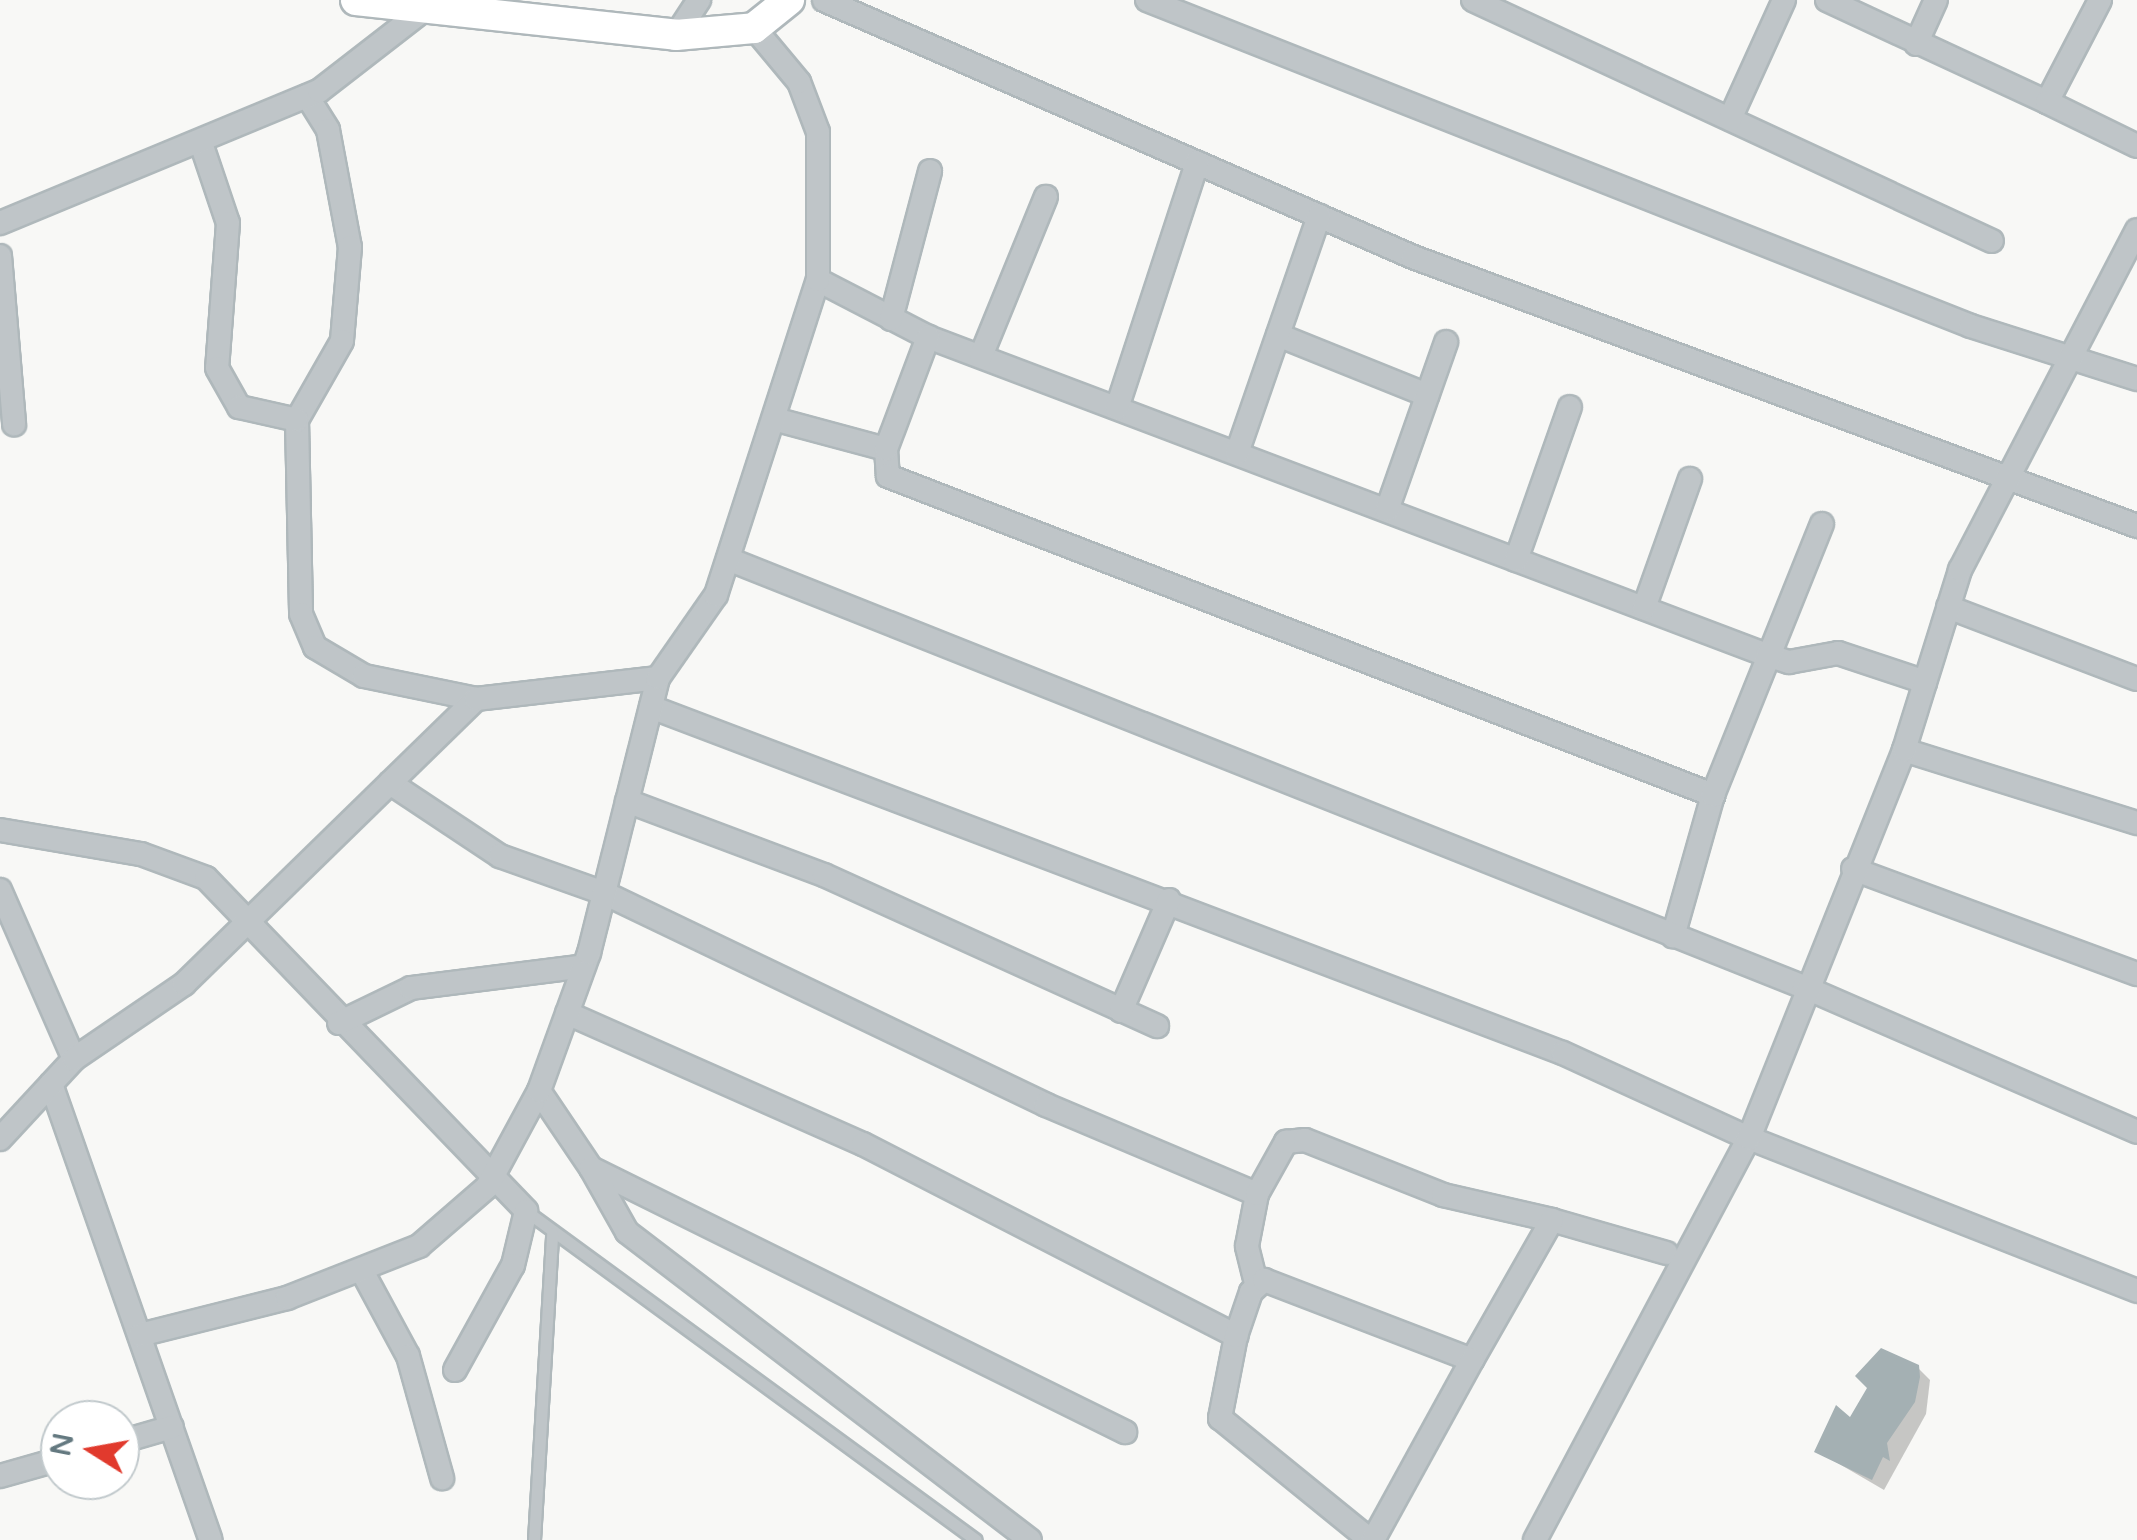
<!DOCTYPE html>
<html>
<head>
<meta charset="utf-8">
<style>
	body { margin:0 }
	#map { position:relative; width:2137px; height:1540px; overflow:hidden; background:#f8f8f6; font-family:"Varela Round",sans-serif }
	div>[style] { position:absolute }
	.shadow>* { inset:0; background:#0003 }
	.building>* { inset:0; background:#a4b0b3 }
	.roads { filter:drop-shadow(2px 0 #afb8bb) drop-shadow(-2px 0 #afb8bb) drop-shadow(0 2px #afb8bb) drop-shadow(0 -2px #afb8bb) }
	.lane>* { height:11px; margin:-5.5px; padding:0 5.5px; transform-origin:5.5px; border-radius:5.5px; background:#bfc5c8 }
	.street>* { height:22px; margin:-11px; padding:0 11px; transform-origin:11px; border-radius:11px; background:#bfc5c8 }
	.secondary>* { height:30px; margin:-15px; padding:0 15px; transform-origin:15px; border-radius:15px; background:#fff }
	span { translate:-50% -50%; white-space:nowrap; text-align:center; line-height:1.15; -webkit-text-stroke:10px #fff; paint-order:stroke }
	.north { position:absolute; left:40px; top:1400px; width:100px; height:100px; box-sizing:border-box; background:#fff; border:2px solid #c1c9cc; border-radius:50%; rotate:281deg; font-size:28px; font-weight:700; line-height:40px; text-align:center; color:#647980 }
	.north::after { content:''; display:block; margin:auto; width:35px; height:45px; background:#e13a2d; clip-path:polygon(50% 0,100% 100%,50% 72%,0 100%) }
</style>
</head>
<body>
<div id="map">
	<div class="shadow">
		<i style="clip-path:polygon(1917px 1367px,1930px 1380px,1926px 1414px,1884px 1490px,1817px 1451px)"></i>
	</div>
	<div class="building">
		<i style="clip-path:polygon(1881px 1348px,1919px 1365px,1920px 1377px,1915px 1402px,1887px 1443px,1890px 1461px,1883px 1457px,1872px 1480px,1814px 1452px,1836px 1405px,1850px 1417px,1867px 1388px,1855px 1376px)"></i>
	</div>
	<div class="roads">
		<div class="lane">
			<i style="left:526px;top:1211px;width:557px;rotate:36.17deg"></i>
			<i style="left:534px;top:1540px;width:307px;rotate:-86.6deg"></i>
		</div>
		<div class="street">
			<i style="left:824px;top:0;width:643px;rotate:23.57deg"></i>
			<i style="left:1413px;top:257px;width:772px;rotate:20.38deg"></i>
			<i style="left:1147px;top:0;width:886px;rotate:21.59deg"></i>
			<i style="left:1971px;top:326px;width:174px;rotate:17.7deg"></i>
			<i style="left:1473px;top:0;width:572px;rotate:24.91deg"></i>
			<i style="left:1827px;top:0;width:242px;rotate:24.9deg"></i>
			<i style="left:2047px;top:102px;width:115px;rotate:-62.5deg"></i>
			<i style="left:676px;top:35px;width:42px;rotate:-56.7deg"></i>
			<i style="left:1916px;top:44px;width:48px;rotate:-65.6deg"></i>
			<i style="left:307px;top:96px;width:40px;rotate:58deg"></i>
			<i style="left:328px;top:130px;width:119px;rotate:79.4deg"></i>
			<i style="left:350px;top:247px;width:94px;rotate:94.9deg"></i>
			<i style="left:342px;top:341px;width:91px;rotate:119.7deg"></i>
			<i style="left:297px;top:420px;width:194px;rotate:88.8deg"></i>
			<i style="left:301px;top:614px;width:36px;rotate:67deg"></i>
			<i style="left:315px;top:647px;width:57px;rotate:30.6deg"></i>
			<i style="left:364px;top:676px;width:114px;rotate:11.6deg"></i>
			<i style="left:2047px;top:102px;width:100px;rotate:26.1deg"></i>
			<i style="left:1730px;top:119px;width:131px;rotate:-65.6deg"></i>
			<i style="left:201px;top:143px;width:84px;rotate:71.4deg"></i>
			<i style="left:228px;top:223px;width:145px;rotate:94.3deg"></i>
			<i style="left:217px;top:368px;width:45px;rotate:60.6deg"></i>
			<i style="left:239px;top:407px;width:59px;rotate:12.6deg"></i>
			<i style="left:0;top:223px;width:345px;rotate:-22.5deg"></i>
			<i style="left:319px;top:91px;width:129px;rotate:-37.8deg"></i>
			<i style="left:0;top:256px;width:169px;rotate:85.2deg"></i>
			<i style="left:818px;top:280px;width:124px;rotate:27.4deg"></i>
			<i style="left:928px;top:337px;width:897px;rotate:20.76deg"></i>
			<i style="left:1767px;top:655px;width:23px;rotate:18deg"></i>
			<i style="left:1789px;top:662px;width:50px;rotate:-10.4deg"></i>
			<i style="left:1838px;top:653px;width:92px;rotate:18.4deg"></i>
			<i style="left:891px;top:319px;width:153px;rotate:-75.2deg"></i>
			<i style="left:1278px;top:335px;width:161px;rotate:21.9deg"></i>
			<i style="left:981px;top:356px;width:172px;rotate:-67.8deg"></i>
			<i style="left:1117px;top:408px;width:258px;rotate:-71.9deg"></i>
			<i style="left:774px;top:419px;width:116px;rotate:15deg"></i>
			<i style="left:886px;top:449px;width:27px;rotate:86deg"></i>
			<i style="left:888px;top:476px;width:885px;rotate:21.14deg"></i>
			<i style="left:1713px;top:795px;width:147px;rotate:105.8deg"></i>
			<i style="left:886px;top:449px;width:120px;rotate:-69.4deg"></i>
			<i style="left:1237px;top:453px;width:251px;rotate:-70.9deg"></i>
			<i style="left:1387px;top:510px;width:178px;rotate:-70.6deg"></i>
			<i style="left:728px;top:559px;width:1158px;rotate:21.69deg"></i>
			<i style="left:1804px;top:987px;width:363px;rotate:23.5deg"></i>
			<i style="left:1516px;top:560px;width:162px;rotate:-70.6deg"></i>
			<i style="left:1948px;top:607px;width:202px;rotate:20.9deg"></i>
			<i style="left:1644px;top:608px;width:137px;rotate:-70.4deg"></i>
			<i style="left:651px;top:707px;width:975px;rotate:20.78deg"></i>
			<i style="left:1563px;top:1053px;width:205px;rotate:24.6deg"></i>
			<i style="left:1749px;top:1138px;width:417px;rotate:21.5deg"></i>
			<i style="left:1904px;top:750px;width:244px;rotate:17.4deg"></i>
			<i style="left:390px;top:783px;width:132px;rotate:33.6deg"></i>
			<i style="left:500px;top:856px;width:110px;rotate:19.6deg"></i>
			<i style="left:604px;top:893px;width:490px;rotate:25.6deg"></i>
			<i style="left:1046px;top:1105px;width:229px;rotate:22.9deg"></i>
			<i style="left:1713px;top:795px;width:292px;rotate:-68.1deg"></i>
			<i style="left:627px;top:801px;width:210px;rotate:20.6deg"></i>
			<i style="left:824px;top:875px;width:366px;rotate:24.4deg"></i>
			<i style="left:0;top:830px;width:143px;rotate:9.7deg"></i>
			<i style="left:141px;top:854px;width:69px;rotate:20.3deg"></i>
			<i style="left:206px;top:878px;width:462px;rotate:46.1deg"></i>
			<i style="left:526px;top:1211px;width:56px;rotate:103.5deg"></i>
			<i style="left:513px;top:1265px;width:120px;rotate:118.9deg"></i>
			<i style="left:1853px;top:869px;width:303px;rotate:20.3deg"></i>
			<i style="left:0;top:890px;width:184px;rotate:66.4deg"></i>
			<i style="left:1121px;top:1011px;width:121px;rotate:-66.6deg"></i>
			<i style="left:567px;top:1013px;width:324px;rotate:23.9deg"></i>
			<i style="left:863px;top:1144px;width:420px;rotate:27.2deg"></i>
			<i style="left:1236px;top:1336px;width:84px;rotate:101deg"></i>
			<i style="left:1220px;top:1418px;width:193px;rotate:39.1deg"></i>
			<i style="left:339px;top:1023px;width:80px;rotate:-25.9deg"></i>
			<i style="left:411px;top:988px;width:174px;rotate:-7.2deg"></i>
			<i style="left:51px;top:1084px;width:483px;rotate:70.7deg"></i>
			<i style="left:539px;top:1091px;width:93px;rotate:56deg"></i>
			<i style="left:591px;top:1168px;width:596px;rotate:26.31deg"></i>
			<i style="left:0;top:1139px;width:109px;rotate:-47.2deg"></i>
			<i style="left:74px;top:1059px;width:133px;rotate:-34.3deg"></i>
			<i style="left:184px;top:984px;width:408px;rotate:-44.3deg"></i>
			<i style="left:476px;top:699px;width:183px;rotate:-6.6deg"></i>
			<i style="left:591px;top:1168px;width:73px;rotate:60.6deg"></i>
			<i style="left:627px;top:1232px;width:507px;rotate:37.39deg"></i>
			<i style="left:1552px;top:1220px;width:119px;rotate:16.1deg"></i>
			<i style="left:362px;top:1271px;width:97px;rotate:61.6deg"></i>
			<i style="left:408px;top:1356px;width:127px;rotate:74.4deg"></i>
			<i style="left:1256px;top:1283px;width:38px;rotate:-104deg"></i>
			<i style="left:1247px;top:1246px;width:53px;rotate:-79.1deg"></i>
			<i style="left:1257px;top:1194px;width:60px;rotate:-60.9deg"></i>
			<i style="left:1286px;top:1142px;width:19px;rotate:-6deg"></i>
			<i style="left:1305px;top:1140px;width:149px;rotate:21.7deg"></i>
			<i style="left:1443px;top:1195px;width:112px;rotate:12.9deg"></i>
			<i style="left:1552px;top:1220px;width:161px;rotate:119.7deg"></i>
			<i style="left:140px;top:1335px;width:152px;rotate:-14.1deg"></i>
			<i style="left:287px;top:1298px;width:142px;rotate:-21.5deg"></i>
			<i style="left:419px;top:1246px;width:90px;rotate:-40.9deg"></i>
			<i style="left:487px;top:1187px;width:109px;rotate:-61.6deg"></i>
			<i style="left:539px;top:1091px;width:147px;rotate:-70.1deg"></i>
			<i style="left:589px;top:953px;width:284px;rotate:-75.9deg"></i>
			<i style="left:658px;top:678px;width:101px;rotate:-55.1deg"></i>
			<i style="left:716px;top:595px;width:331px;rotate:-72.1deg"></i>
			<i style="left:818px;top:280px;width:148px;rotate:-90deg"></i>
			<i style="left:818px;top:132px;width:53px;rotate:-110.8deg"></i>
			<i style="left:799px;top:82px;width:70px;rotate:-129.8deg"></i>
			<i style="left:1236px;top:1336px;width:46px;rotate:-71.2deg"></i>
			<i style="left:1251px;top:1292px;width:18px;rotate:-43deg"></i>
			<i style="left:1264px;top:1280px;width:223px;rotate:21deg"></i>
			<i style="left:1472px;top:1360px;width:205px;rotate:118.8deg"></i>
			<i style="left:120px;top:1442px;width:54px;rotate:-16.1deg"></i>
			<i style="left:0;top:1476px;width:62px;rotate:-15.8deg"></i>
			<i style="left:1535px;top:1540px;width:455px;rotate:-62deg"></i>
			<i style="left:1749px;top:1138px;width:418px;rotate:-68.2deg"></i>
			<i style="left:1904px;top:750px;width:189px;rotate:-72.7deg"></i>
			<i style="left:1960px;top:570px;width:383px;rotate:-62.5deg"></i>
		</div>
		<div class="secondary">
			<i style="left:356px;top:0;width:322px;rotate:6.2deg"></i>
			<i style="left:676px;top:35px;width:78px;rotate:-5.1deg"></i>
			<i style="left:754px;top:28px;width:45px;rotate:-38.7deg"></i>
		</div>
	</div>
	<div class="north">N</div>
</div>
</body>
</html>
